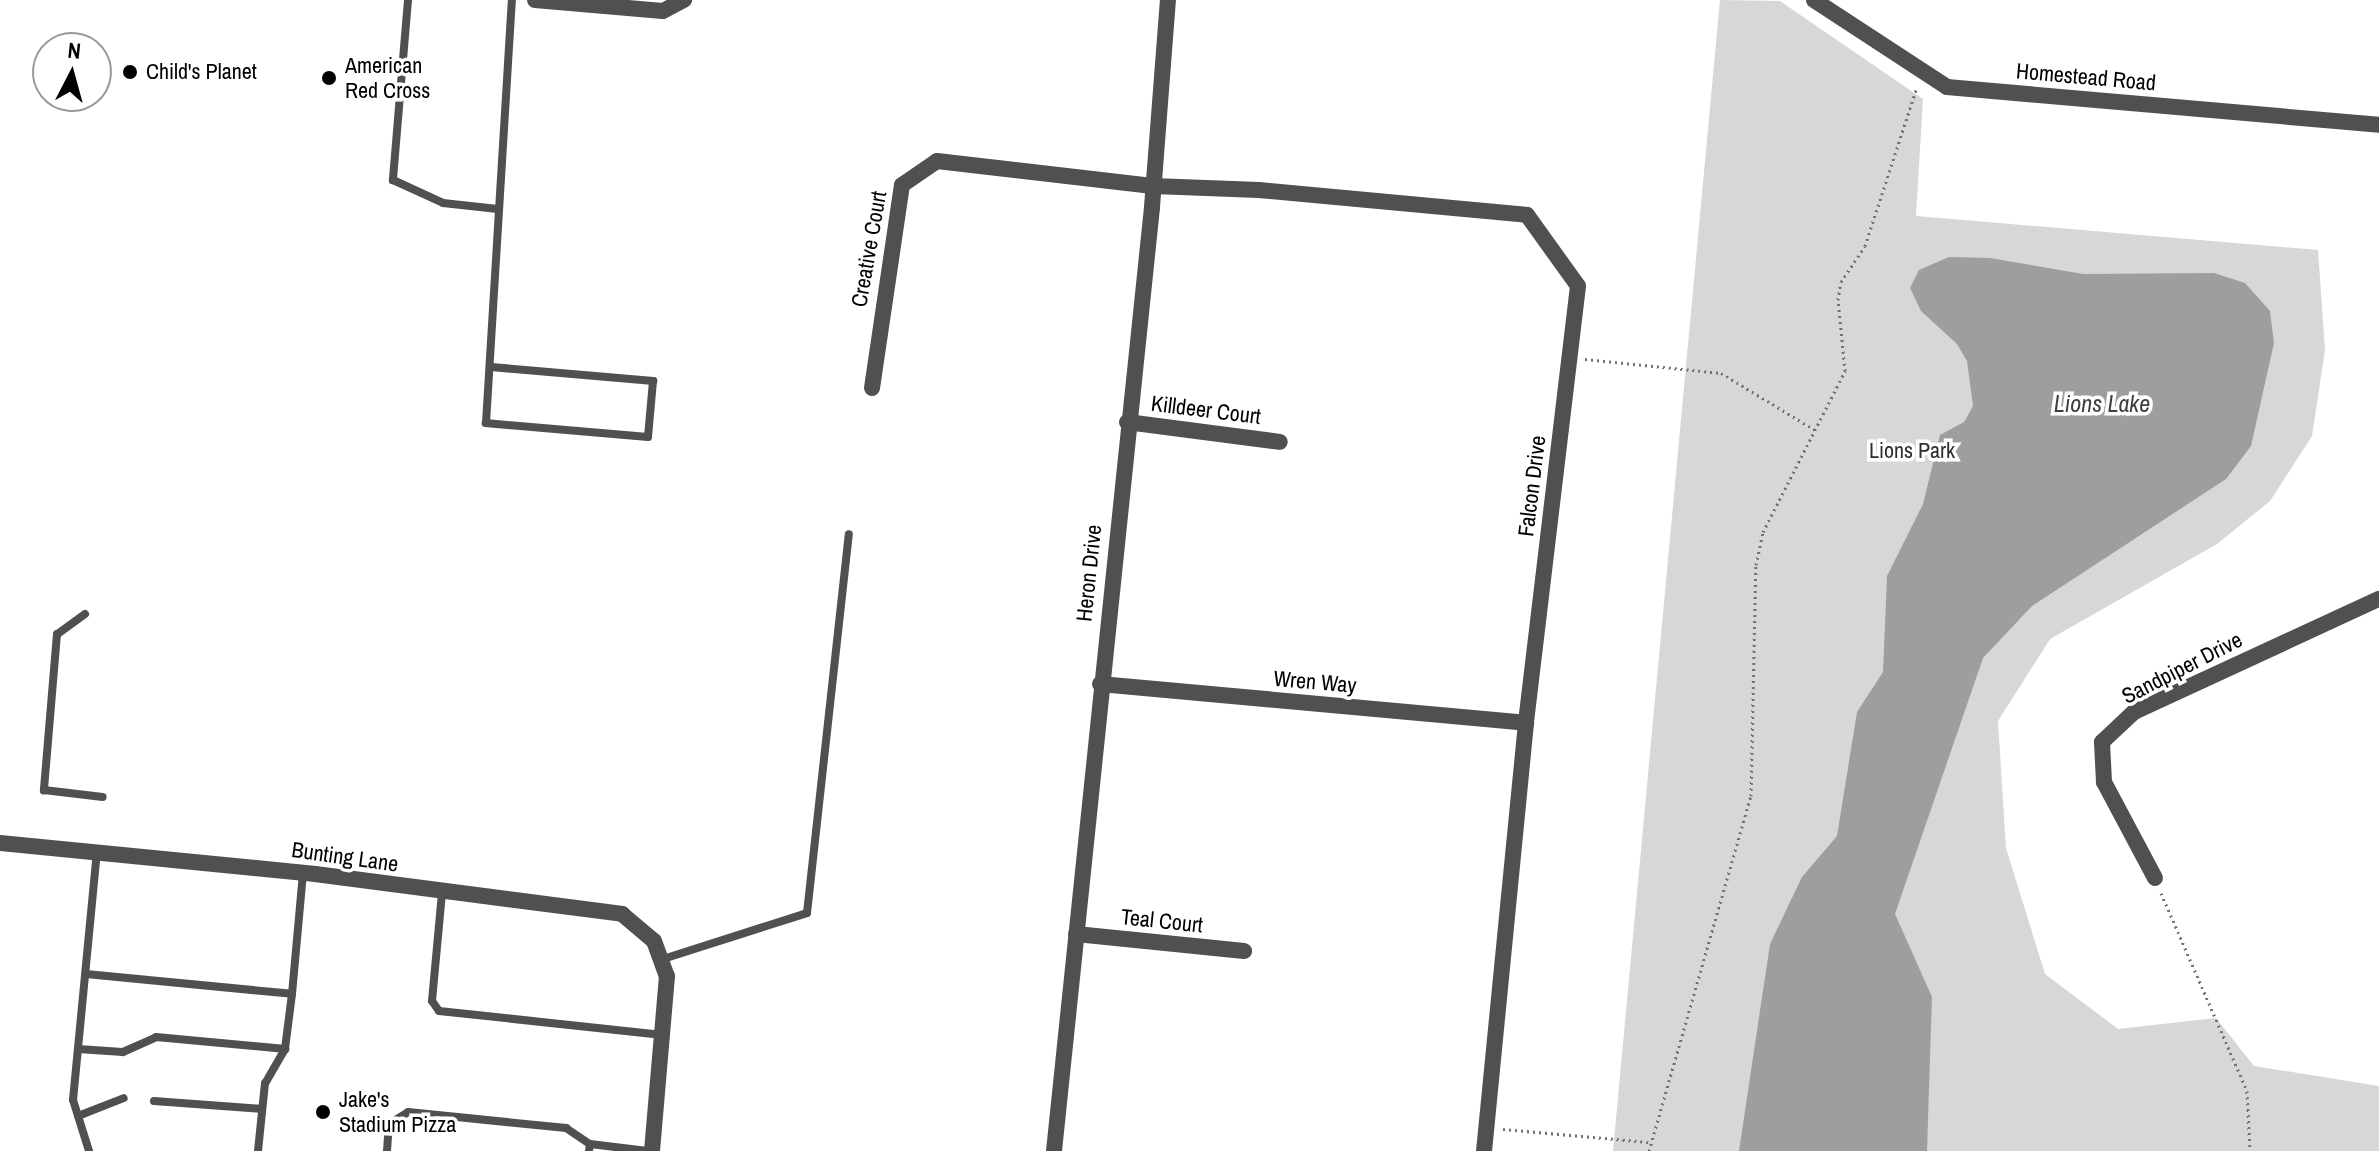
<!DOCTYPE html>
<html>
<head>
<meta charset="utf-8">
<style>
	body { margin:0 }
	#map { position:relative; width:2379px; height:1151px; overflow:hidden; background:#fff; font-family:"Archivo Narrow",sans-serif }
	div>[style] { position:absolute }
	.green>* { inset:0; background:#d7d7d7 }
	.water>* { inset:0; background:#9e9e9e }
	.path>* { height:3px; margin-top:-1.5px; transform-origin:0; background:repeating-linear-gradient(90deg,#727272 0 2px,transparent 0 6px) }
	.service>* { height:8px; margin:-4px; padding:0 4px; transform-origin:4px; border-radius:4px; background:#505050 }
	.minor>* { height:16px; margin:-8px; padding:0 8px; transform-origin:8px; border-radius:8px; background:#505050 }
	.dots>* { width:22px; height:22px; translate:-50% -50%; box-sizing:border-box; border:4px solid #fff; border-radius:50% }
	span { translate:-50% -50%; white-space:nowrap; text-align:center; line-height:1.15; -webkit-text-stroke:7px #fff; paint-order:stroke }
	.poi-label { font-size:22px; color:#000 }
	.left { translate:0 -50%; text-align:left }
	.street-label { font-size:22px; color:#000 }
	.park-label { font-size:22px; color:#2e2e2e }
	.water-label { font-size:24px; color:#3f3f3f; font-style:italic }
	.north { position:absolute; left:32px; top:32px; width:80px; height:80px; box-sizing:border-box; background:#fff; border:2px solid #999; border-radius:50%; rotate:6deg; font-size:22px; font-weight:700; line-height:32px; text-align:center; color:#000 }
	.north::after { content:''; display:block; margin:auto; width:28px; height:36px; background:#000; clip-path:polygon(50% 0,100% 100%,50% 72%,0 100%) }
</style>
</head>
<body>
<div id="map">
	<div class="green">
		<i style="clip-path:polygon(1720px 0,1780px 1px,1923px 99px,1916px 216px,2318px 250px,2325px 350px,2312px 436px,2270px 501px,2217px 544px,2050px 639px,1998px 721px,2006px 848px,2045px 974px,2118px 1029px,2216px 1018px,2254px 1066px,2379px 1086px,2379px 1151px,1613px 1151px)"></i>
	</div>
	<div class="water">
		<i style="clip-path:polygon(1949px 257px,1990px 258px,2083px 274px,2214px 273px,2245px 283px,2270px 311px,2274px 343px,2251px 446px,2226px 479px,2032px 606px,1983px 658px,1895px 914px,1932px 997px,1927px 1151px,1739px 1151px,1770px 944px,1802px 877px,1837px 836px,1857px 712px,1883px 672px,1887px 576px,1923px 504px,1940px 435px,1964px 422px,1973px 406px,1967px 361px,1957px 344px,1921px 311px,1910px 288px,1919px 270px)"></i>
	</div>
	<div class="path">
		<i style="left:1585px;top:359px;width:137px;rotate:5.9deg"></i>
		<i style="left:1721px;top:373px;width:110px;rotate:31.2deg"></i>
		<i style="left:2161px;top:893px;width:216px;rotate:66.5deg"></i>
		<i style="left:2247px;top:1091px;width:60px;rotate:87.1deg"></i>
		<i style="left:1503px;top:1129px;width:146px;rotate:5.1deg"></i>
		<i style="left:1649px;top:1151px;width:369px;rotate:-74deg"></i>
		<i style="left:1751px;top:796px;width:231px;rotate:-88.8deg"></i>
		<i style="left:1756px;top:565px;width:34px;rotate:-78deg"></i>
		<i style="left:1763px;top:532px;width:181px;rotate:-63deg"></i>
		<i style="left:1845px;top:371px;width:71px;rotate:-95.6deg"></i>
		<i style="left:1838px;top:300px;width:18px;rotate:-81deg"></i>
		<i style="left:1841px;top:282px;width:43px;rotate:-56.3deg"></i>
		<i style="left:1865px;top:246px;width:167px;rotate:-71.9deg"></i>
	</div>
	<div class="service">
		<i style="left:408px;top:0;width:181px;rotate:94.8deg"></i>
		<i style="left:393px;top:180px;width:55px;rotate:24.7deg"></i>
		<i style="left:443px;top:203px;width:55px;rotate:6.2deg"></i>
		<i style="left:491px;top:367px;width:163px;rotate:4.9deg"></i>
		<i style="left:653px;top:381px;width:56px;rotate:95.1deg"></i>
		<i style="left:648px;top:437px;width:163px;rotate:-175.1deg"></i>
		<i style="left:486px;top:423px;width:424px;rotate:-86.5deg"></i>
		<i style="left:85px;top:614px;width:34px;rotate:144deg"></i>
		<i style="left:57px;top:634px;width:157px;rotate:94.8deg"></i>
		<i style="left:44px;top:790px;width:59px;rotate:6.8deg"></i>
		<i style="left:442px;top:893px;width:108px;rotate:95.3deg"></i>
		<i style="left:432px;top:1001px;width:12px;rotate:55deg"></i>
		<i style="left:439px;top:1011px;width:225px;rotate:6.1deg"></i>
		<i style="left:663px;top:959px;width:151px;rotate:-17.7deg"></i>
		<i style="left:807px;top:913px;width:381px;rotate:-83.7deg"></i>
		<i style="left:86px;top:974px;width:207px;rotate:5.5deg"></i>
		<i style="left:292px;top:994px;width:55px;rotate:97.3deg"></i>
		<i style="left:285px;top:1049px;width:39px;rotate:120deg"></i>
		<i style="left:265px;top:1083px;width:68px;rotate:95.9deg"></i>
		<i style="left:292px;top:994px;width:121px;rotate:-84.8deg"></i>
		<i style="left:78px;top:1049px;width:45px;rotate:3.8deg"></i>
		<i style="left:123px;top:1052px;width:36px;rotate:-24deg"></i>
		<i style="left:156px;top:1037px;width:130px;rotate:5.3deg"></i>
		<i style="left:154px;top:1101px;width:108px;rotate:4.2deg"></i>
		<i style="left:78px;top:1116px;width:49px;rotate:-21.4deg"></i>
		<i style="left:89px;top:1151px;width:53px;rotate:-107.4deg"></i>
		<i style="left:73px;top:1100px;width:249px;rotate:-84.5deg"></i>
		<i style="left:387px;top:1151px;width:27px;rotate:-86deg"></i>
		<i style="left:389px;top:1124px;width:22px;rotate:-32deg"></i>
		<i style="left:408px;top:1112px;width:159px;rotate:5.8deg"></i>
		<i style="left:566px;top:1128px;width:29px;rotate:34deg"></i>
		<i style="left:589px;top:1151px;width:7px;rotate:-82deg"></i>
		<i style="left:590px;top:1144px;width:58px;rotate:6.9deg"></i>
	</div>
	<div class="minor">
		<i style="left:535px;top:0;width:128px;rotate:4.9deg"></i>
		<i style="left:663px;top:11px;width:24px;rotate:-28deg"></i>
		<i style="left:1814px;top:0;width:159px;rotate:33.2deg"></i>
		<i style="left:1947px;top:87px;width:434px;rotate:5deg"></i>
		<i style="left:872px;top:388px;width:205px;rotate:-81.6deg"></i>
		<i style="left:902px;top:185px;width:42px;rotate:-34.4deg"></i>
		<i style="left:937px;top:161px;width:217px;rotate:6.6deg"></i>
		<i style="left:1153px;top:186px;width:106px;rotate:2.2deg"></i>
		<i style="left:1259px;top:190px;width:269px;rotate:5.3deg"></i>
		<i style="left:1527px;top:215px;width:87px;rotate:54.3deg"></i>
		<i style="left:1578px;top:286px;width:440px;rotate:96.8deg"></i>
		<i style="left:1526px;top:723px;width:430px;rotate:95.6deg"></i>
		<i style="left:1127px;top:422px;width:154px;rotate:7.4deg"></i>
		<i style="left:1100px;top:684px;width:428px;rotate:5.2deg"></i>
		<i style="left:0;top:843px;width:317px;rotate:5.6deg"></i>
		<i style="left:315px;top:874px;width:310px;rotate:7.4deg"></i>
		<i style="left:622px;top:914px;width:42px;rotate:40.2deg"></i>
		<i style="left:654px;top:941px;width:37px;rotate:70deg"></i>
		<i style="left:667px;top:976px;width:176px;rotate:94.9deg"></i>
		<i style="left:2155px;top:878px;width:109px;rotate:-118deg"></i>
		<i style="left:2104px;top:782px;width:40px;rotate:-92.9deg"></i>
		<i style="left:2102px;top:742px;width:44px;rotate:-43.2deg"></i>
		<i style="left:2134px;top:712px;width:270px;rotate:-24.8deg"></i>
		<i style="left:1076px;top:934px;width:169px;rotate:5.8deg"></i>
		<i style="left:1054px;top:1151px;width:949px;rotate:-84.07deg"></i>
		<i style="left:1152px;top:207px;width:208px;rotate:-85.6deg"></i>
	</div>
	<div class="dots">
		<i style="left:130px;top:72px;background:#000"></i>
		<i style="left:329px;top:78px;background:#000"></i>
		<i style="left:323px;top:1112px;background:#000"></i>
	</div>
	<div class="poi-label">
		<span class="left" style="left:345px;top:78px">American<br>Red Cross</span>
		<span class="left" style="left:146px;top:72px">Child's Planet</span>
		<span class="left" style="left:339px;top:1112px">Jake's<br>Stadium Pizza</span>
	</div>
	<div class="street-label">
		<span style="left:2086px;top:77px;rotate:5deg">Homestead Road</span>
		<span style="left:869px;top:249px;rotate:-80deg">Creative Court</span>
		<span style="left:1206px;top:410px;rotate:7deg">Killdeer Court</span>
		<span style="left:1532px;top:486px;rotate:-83deg">Falcon Drive</span>
		<span style="left:1089px;top:573px;rotate:-84deg">Heron Drive</span>
		<span style="left:2182px;top:668px;rotate:-27deg">Sandpiper Drive</span>
		<span style="left:1315px;top:682px;rotate:5deg">Wren Way</span>
		<span style="left:345px;top:857px;rotate:8deg">Bunting Lane</span>
		<span style="left:1162px;top:921px;rotate:6deg">Teal Court</span>
	</div>
	<div class="park-label">
		<span style="left:1912px;top:451px">Lions Park</span>
	</div>
	<div class="water-label">
		<span style="left:2102px;top:404px">Lions Lake</span>
	</div>
	<div class="north">N</div>
</div>
</body>
</html>
